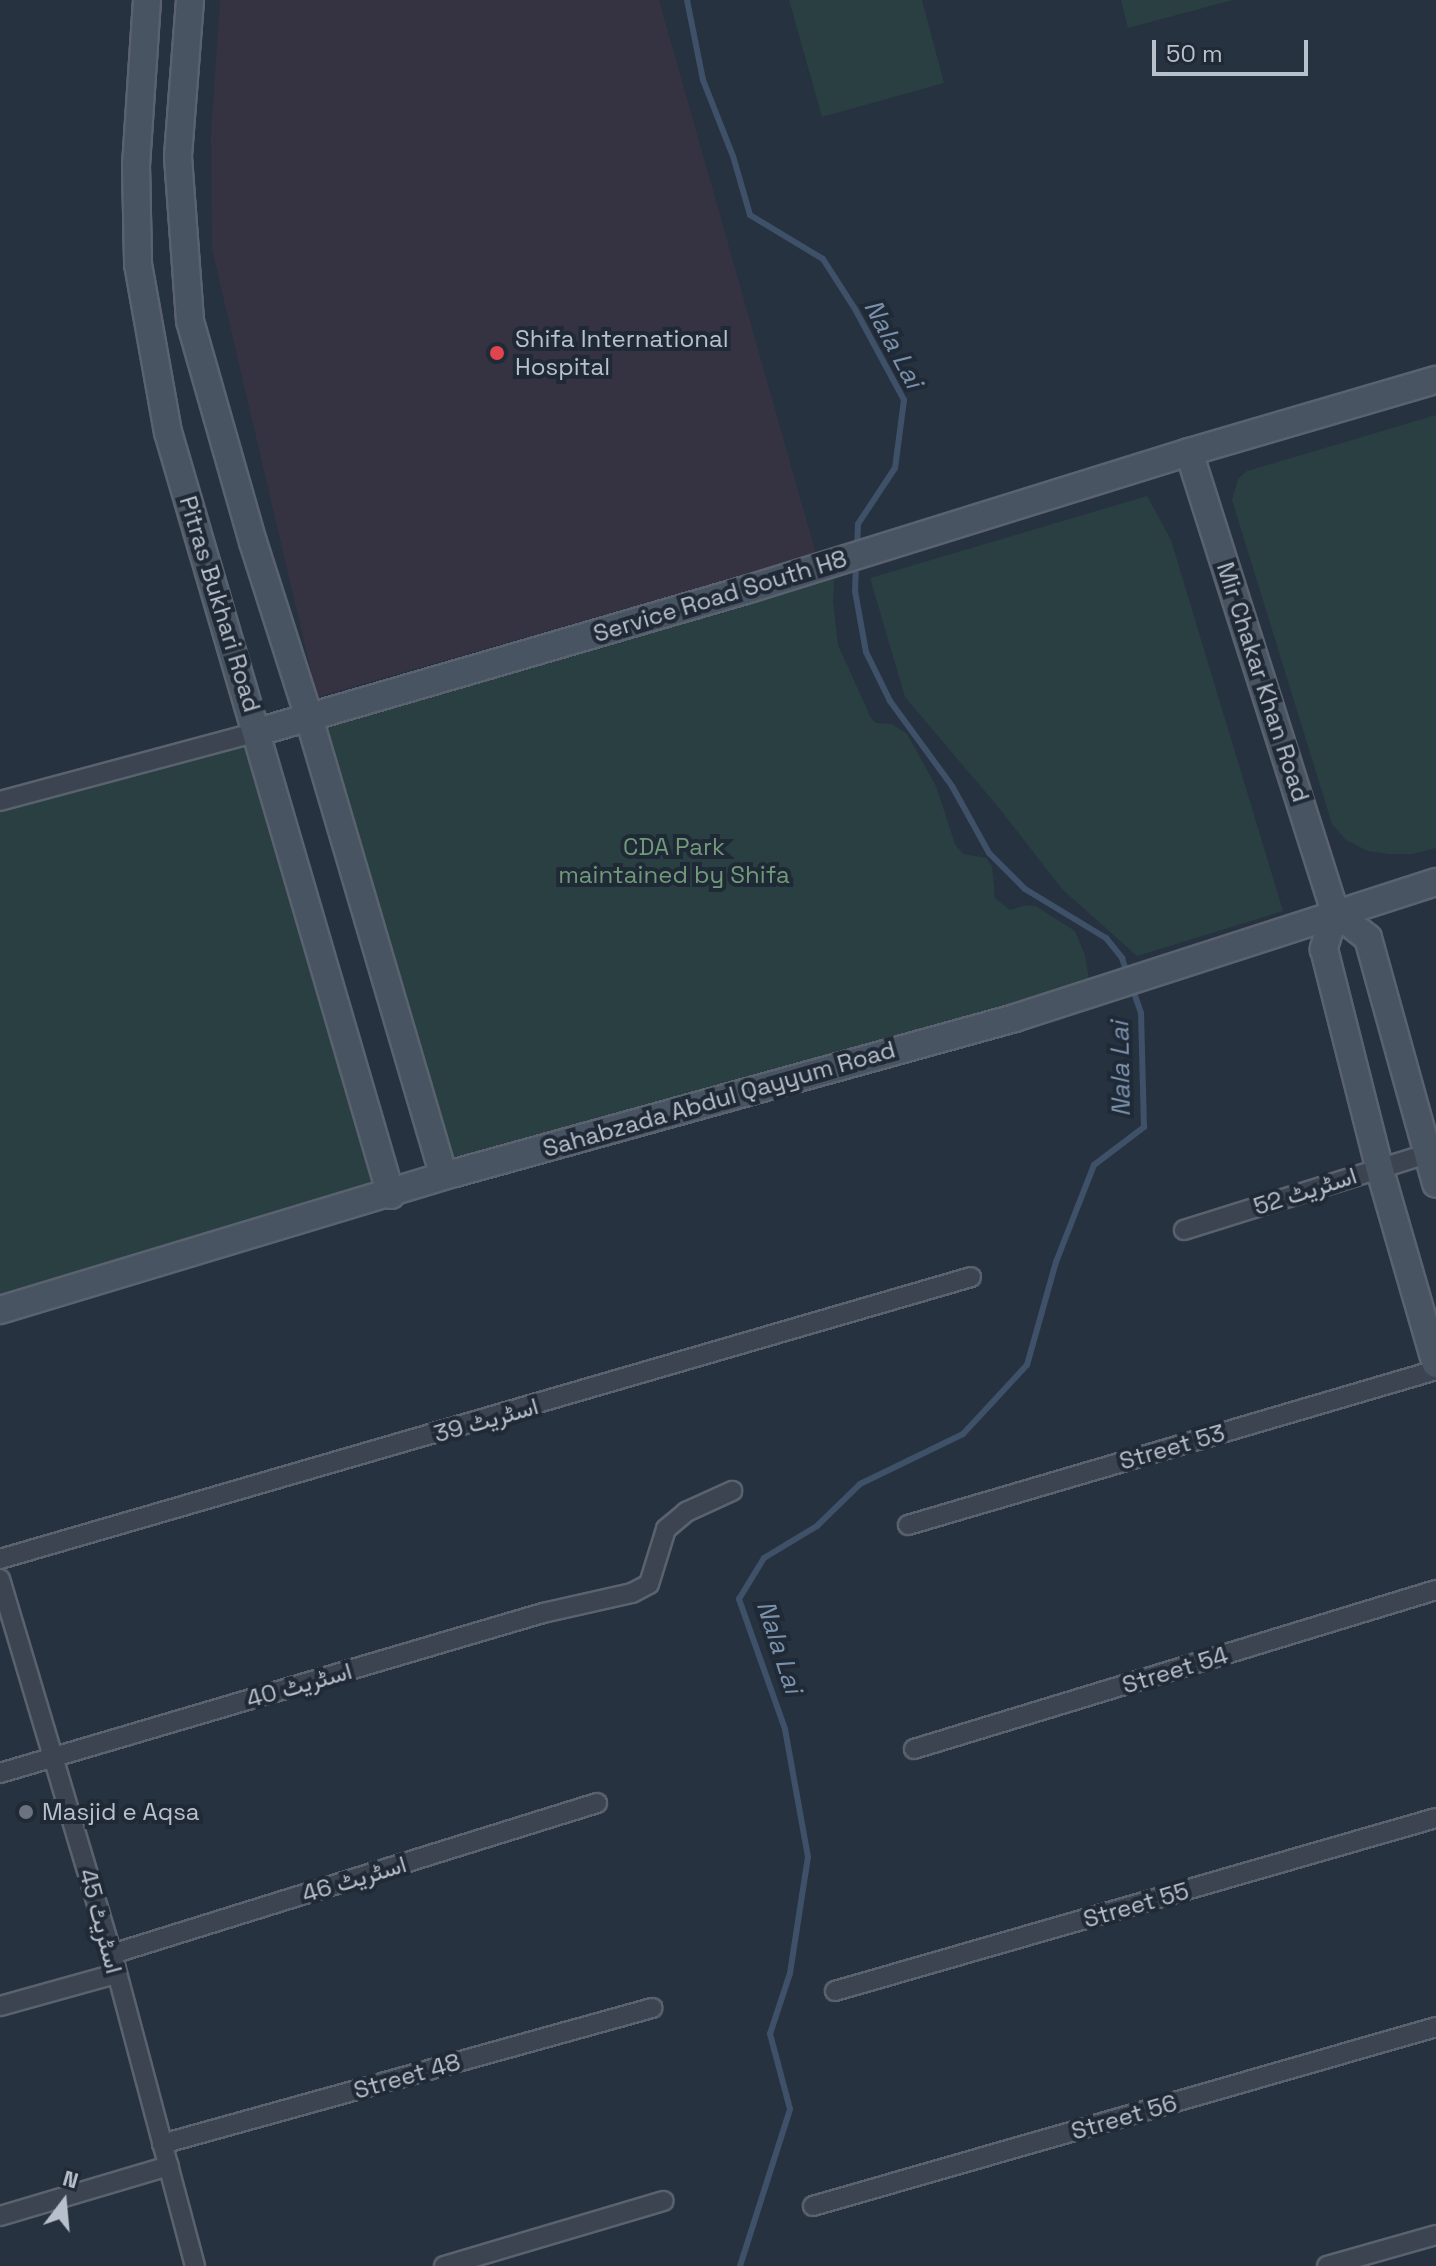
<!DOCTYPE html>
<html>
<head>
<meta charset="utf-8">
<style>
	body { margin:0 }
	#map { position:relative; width:1436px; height:2266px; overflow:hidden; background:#273240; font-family:"Space Grotesk",Vazirmatn,sans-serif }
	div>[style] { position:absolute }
	.medical>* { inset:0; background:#353342 }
	.green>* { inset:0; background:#293f41 }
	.stream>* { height:6px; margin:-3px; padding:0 3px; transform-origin:3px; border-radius:3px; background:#3e5168 }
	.roads { filter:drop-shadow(2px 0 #59626e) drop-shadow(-2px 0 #59626e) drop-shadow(0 2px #59626e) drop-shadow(0 -2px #59626e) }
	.street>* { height:18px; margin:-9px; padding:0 9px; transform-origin:9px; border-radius:9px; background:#3b4450 }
	.secondary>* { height:26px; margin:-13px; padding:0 13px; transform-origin:13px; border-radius:13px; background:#495463 }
	.dots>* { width:22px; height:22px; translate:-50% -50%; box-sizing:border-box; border:4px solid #202936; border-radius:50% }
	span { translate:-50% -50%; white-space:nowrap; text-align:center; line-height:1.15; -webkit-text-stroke:8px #202936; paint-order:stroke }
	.poi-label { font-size:24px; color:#b8c0cb }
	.left { translate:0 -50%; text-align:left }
	.street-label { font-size:24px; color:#b8c0cb }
	.park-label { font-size:24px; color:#709a79 }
	.water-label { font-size:26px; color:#7a91ac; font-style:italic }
	.north { position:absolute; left:24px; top:2162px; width:80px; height:80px; -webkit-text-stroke:6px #202936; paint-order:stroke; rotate:16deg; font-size:22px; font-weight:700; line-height:32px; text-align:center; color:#b8c0cb }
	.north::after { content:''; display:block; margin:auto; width:28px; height:36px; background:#b8c0cb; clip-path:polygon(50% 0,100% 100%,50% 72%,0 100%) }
	.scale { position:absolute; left:1152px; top:40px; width:156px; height:36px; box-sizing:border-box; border:4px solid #b8c0cb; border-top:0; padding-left:10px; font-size:24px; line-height:28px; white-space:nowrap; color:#b8c0cb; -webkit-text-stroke:6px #202936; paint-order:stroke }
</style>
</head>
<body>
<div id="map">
	<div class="medical">
		<i style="clip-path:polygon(220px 0,659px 0,816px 554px,317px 697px,212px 249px,211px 133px)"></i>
	</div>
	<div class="green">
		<i style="clip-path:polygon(789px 0,922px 0,944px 83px,822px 117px)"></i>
		<i style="clip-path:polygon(1121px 0,1233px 0,1128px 28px)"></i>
		<i style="clip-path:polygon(1436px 415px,1436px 848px,1412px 854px,1389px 854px,1368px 851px,1346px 840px,1332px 824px,1232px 500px,1238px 479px,1247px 471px)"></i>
		<i style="clip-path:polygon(1147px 496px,1171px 540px,1283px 911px,1137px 956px,1062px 889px,999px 808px,905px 697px,870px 578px)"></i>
		<i style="clip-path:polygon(835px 561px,833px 601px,838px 645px,871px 718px,876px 723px,892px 724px,907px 734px,936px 786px,955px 844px,963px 854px,986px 858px,992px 866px,995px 898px,1010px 910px,1027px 905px,1037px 907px,1075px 931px,1085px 955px,1091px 994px,444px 1176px,309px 718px)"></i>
		<i style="clip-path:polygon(258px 732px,391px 1195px,0 1310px,0 801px)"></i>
	</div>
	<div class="stream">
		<i style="left:687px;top:0;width:82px;rotate:78.7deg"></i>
		<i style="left:703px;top:80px;width:82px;rotate:68.5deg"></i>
		<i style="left:733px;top:156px;width:61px;rotate:73.9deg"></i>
		<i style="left:750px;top:215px;width:85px;rotate:31.1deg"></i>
		<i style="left:823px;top:259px;width:59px;rotate:57.4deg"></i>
		<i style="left:855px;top:309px;width:103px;rotate:61.7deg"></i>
		<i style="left:904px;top:400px;width:69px;rotate:97.5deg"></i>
		<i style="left:895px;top:468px;width:67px;rotate:123.5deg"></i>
		<i style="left:858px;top:524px;width:24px;rotate:92deg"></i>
		<i style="left:856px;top:564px;width:27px;rotate:92deg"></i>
		<i style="left:855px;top:591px;width:62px;rotate:79.8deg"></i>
		<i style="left:866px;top:652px;width:55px;rotate:63.9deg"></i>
		<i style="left:890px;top:701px;width:105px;rotate:53.9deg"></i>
		<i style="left:952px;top:786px;width:77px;rotate:61.1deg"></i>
		<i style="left:989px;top:853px;width:51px;rotate:45deg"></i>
		<i style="left:1025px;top:889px;width:95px;rotate:31.2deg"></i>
		<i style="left:1106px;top:938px;width:26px;rotate:51deg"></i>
		<i style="left:1122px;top:958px;width:16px;rotate:72deg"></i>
		<i style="left:740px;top:2266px;width:165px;rotate:-72.3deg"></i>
		<i style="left:790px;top:2109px;width:78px;rotate:-104.9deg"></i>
		<i style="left:770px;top:2034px;width:64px;rotate:-71.8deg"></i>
		<i style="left:790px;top:1973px;width:117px;rotate:-81.2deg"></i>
		<i style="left:808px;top:1857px;width:130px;rotate:-100.2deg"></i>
		<i style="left:785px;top:1729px;width:138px;rotate:-109.5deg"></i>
		<i style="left:739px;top:1599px;width:48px;rotate:-58.6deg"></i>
		<i style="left:764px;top:1558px;width:62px;rotate:-31.1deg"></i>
		<i style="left:817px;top:1526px;width:60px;rotate:-44.3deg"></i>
		<i style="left:860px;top:1484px;width:114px;rotate:-25.9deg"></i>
		<i style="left:963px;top:1434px;width:94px;rotate:-47.2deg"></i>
		<i style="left:1027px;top:1365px;width:107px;rotate:-74.3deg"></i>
		<i style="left:1056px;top:1262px;width:104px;rotate:-68.6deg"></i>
		<i style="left:1094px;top:1165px;width:63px;rotate:-37.2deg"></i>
		<i style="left:1144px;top:1127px;width:114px;rotate:-91.5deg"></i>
		<i style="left:1141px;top:1013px;width:28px;rotate:-109deg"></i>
	</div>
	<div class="roads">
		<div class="street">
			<i style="left:0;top:801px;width:267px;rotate:-15deg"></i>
			<i style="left:1184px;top:1230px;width:264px;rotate:-17.4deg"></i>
			<i style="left:908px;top:1525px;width:550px;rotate:-16.36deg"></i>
			<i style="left:0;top:1559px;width:1011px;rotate:-16.19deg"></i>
			<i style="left:0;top:1579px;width:391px;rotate:73.4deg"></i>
			<i style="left:112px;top:1954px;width:323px;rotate:75.1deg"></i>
			<i style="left:914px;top:1749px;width:546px;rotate:-16.94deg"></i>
			<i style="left:0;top:1773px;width:566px;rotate:-16.42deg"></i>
			<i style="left:543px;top:1613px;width:91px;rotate:-12.7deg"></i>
			<i style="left:632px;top:1593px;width:19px;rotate:-28deg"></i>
			<i style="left:649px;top:1584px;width:58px;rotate:-72.8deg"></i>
			<i style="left:666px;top:1529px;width:26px;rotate:-40deg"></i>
			<i style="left:686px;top:1512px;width:51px;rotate:-24.5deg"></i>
			<i style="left:112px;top:1954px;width:508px;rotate:-17.29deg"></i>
			<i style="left:835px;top:1991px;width:625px;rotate:-16.06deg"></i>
			<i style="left:0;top:2006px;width:119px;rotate:-15.5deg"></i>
			<i style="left:162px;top:2144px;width:509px;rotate:-15.51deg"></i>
			<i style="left:813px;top:2206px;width:648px;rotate:-16.03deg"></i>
			<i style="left:0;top:2216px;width:176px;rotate:-16.5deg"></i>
			<i style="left:444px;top:2266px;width:229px;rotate:-16.5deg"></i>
			<i style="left:1327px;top:2266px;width:113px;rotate:-15.9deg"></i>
		</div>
		<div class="secondary">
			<i style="left:147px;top:0;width:165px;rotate:93.8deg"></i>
			<i style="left:136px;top:165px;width:99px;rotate:88.8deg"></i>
			<i style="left:138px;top:264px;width:171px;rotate:79.9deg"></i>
			<i style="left:168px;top:432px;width:795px;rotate:73.71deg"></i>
			<i style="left:190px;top:0;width:157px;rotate:94.4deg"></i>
			<i style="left:178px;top:157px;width:164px;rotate:85.8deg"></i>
			<i style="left:190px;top:321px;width:230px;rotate:74.1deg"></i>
			<i style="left:253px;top:542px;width:185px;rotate:72.3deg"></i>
			<i style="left:309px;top:718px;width:477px;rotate:73.6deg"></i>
			<i style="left:1189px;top:452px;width:483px;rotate:72.4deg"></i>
			<i style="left:1335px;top:912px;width:39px;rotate:107deg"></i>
			<i style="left:1324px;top:949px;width:225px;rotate:75.8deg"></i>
			<i style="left:1379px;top:1167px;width:205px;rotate:73.9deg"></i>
			<i style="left:258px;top:732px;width:511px;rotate:-16.24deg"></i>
			<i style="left:749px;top:589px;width:461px;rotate:-17.3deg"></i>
			<i style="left:1189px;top:452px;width:257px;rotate:-16.3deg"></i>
			<i style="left:1335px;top:912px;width:42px;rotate:38.2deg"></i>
			<i style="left:1368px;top:938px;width:255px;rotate:74.5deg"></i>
			<i style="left:0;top:1310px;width:475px;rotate:-16.8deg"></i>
			<i style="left:455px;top:1173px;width:581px;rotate:-15.47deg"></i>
			<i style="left:1015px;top:1018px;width:442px;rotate:-17.9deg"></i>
		</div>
	</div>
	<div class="dots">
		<i style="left:497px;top:353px;background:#e0444e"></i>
		<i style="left:26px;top:1812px;background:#6b7280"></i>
	</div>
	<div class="poi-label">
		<span class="left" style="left:515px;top:353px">Shifa International<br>Hospital</span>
		<span class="left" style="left:42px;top:1812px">Masjid e Aqsa</span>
	</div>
	<div class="street-label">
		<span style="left:720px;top:596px;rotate:-17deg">Service Road South H8</span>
		<span style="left:220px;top:604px;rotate:73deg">Pitras Bukhari Road</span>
		<span style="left:1263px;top:682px;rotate:72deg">Mir Chakar Khan Road</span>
		<span style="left:719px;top:1099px;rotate:-16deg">Sahabzada Abdul Qayyum Road</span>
		<span style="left:1305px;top:1191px;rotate:-18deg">اسٹریٹ 52</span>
		<span style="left:486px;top:1420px;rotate:-16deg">اسٹریٹ 39</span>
		<span style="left:1172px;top:1447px;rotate:-16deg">Street 53</span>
		<span style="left:1175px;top:1670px;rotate:-17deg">Street 54</span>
		<span style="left:299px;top:1685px;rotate:-16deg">اسٹریٹ 40</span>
		<span style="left:354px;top:1879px;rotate:-17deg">اسٹریٹ 46</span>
		<span style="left:1136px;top:1905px;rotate:-16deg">Street 55</span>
		<span style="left:101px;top:1921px;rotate:75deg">اسٹریٹ 45</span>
		<span style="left:407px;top:2076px;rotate:-16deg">Street 48</span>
		<span style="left:1124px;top:2117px;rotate:-16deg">Street 56</span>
	</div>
	<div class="park-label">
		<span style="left:674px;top:861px">CDA Park<br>maintained by Shifa</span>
	</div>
	<div class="water-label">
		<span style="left:893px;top:344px;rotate:62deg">Nala Lai</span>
		<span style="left:1121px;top:1069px;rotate:-91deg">Nala Lai</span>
		<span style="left:779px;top:1647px;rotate:72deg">Nala Lai</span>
	</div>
	<div class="north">N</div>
	<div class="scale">50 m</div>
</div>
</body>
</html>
